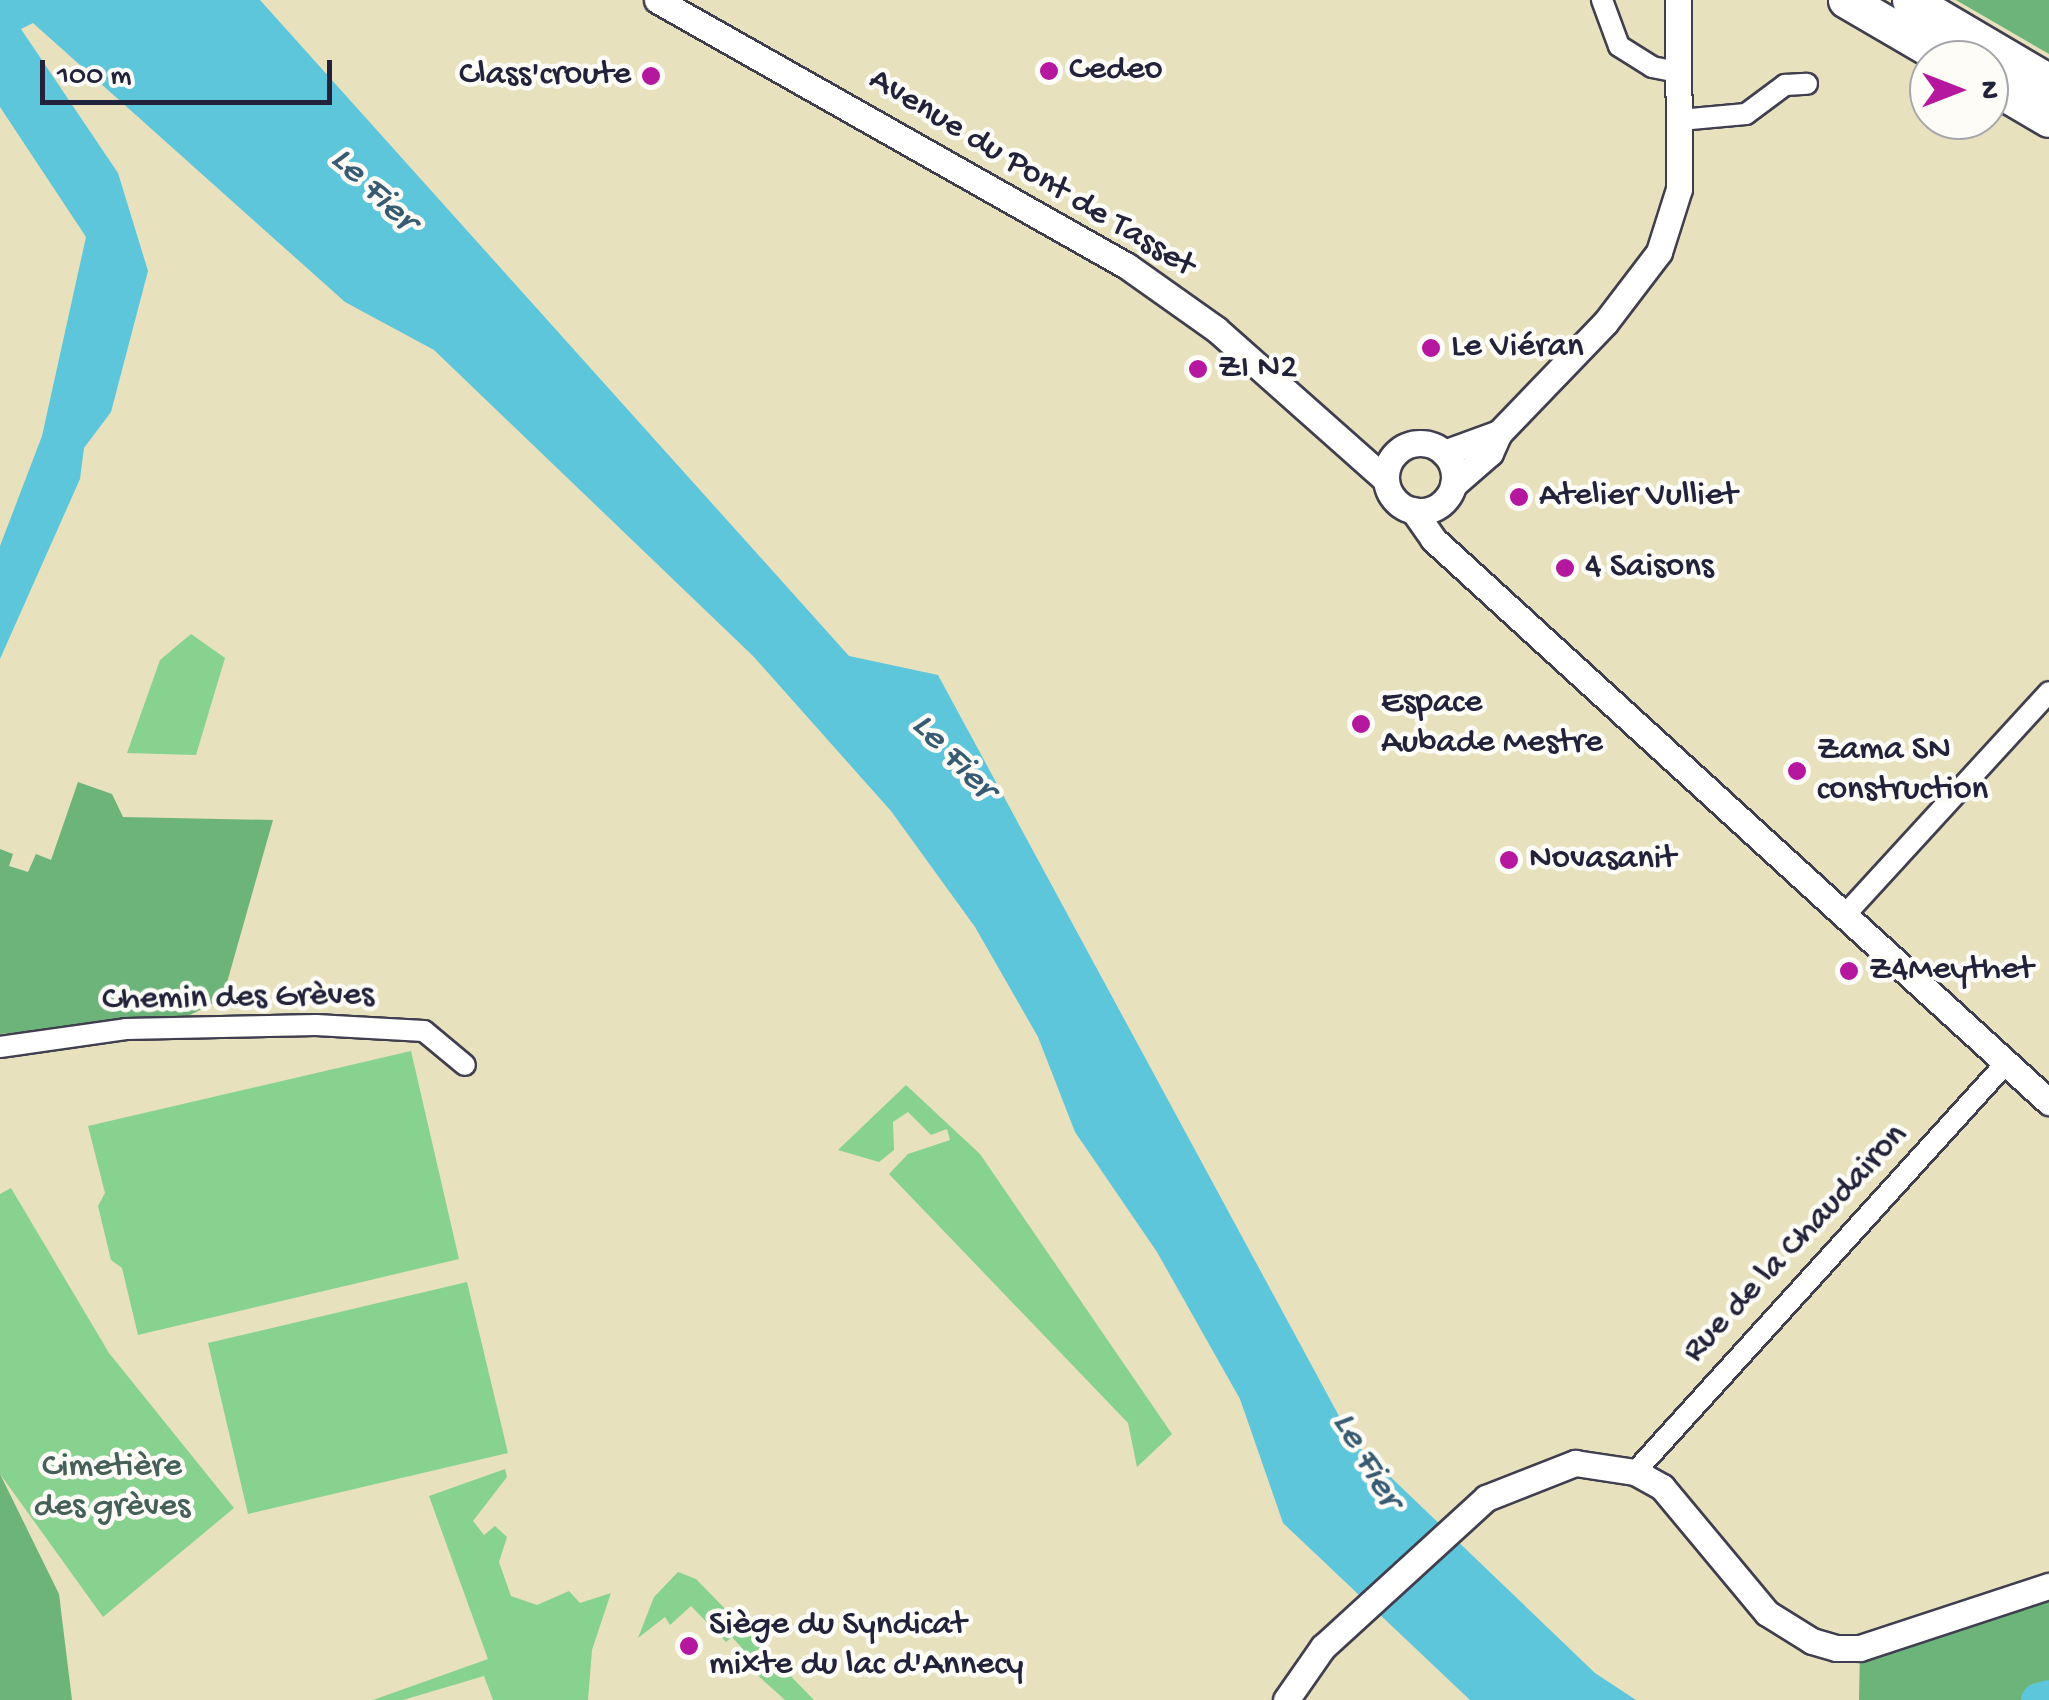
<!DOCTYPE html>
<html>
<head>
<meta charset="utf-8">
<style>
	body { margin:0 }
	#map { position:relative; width:2049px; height:1700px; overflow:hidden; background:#e7e1be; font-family:"Gochi Hand",sans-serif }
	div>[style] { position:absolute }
	.green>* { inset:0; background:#87d28f }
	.forest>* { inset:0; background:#6db47a }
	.water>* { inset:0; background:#5ec6db }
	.river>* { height:35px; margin:-17.5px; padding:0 17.5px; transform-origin:17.5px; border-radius:17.5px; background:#5ec6db }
	.roads { filter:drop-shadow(2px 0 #403f4f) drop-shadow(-2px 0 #403f4f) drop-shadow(0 2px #403f4f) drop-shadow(0 -2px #403f4f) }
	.minor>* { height:20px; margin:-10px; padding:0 10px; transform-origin:10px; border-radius:10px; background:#fff }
	.tertiary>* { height:25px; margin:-12.5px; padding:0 12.5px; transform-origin:12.5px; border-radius:12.5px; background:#fff }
	.tertiary>.ring { margin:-12.5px; padding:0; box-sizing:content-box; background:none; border:25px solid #fff; border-radius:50% }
	.motorway>* { height:35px; margin:-17.5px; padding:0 17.5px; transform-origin:17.5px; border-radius:17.5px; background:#fff }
	.dots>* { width:28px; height:28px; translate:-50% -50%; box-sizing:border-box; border:5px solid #fdfcf7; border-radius:50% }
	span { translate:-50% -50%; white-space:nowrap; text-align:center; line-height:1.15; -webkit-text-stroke:9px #fdfcf7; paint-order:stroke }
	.poi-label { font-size:35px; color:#22223b }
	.left { translate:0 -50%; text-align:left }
	.right { translate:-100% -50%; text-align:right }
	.street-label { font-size:35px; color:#22223b }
	.park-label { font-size:35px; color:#456058 }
	.water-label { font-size:38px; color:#375b73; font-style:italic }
	.north { position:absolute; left:1909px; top:40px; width:100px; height:100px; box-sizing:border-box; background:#fdfcf7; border:2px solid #a5a5ac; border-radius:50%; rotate:90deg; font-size:28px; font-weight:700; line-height:40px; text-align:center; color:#22223b }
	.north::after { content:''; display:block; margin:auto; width:35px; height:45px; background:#b5179e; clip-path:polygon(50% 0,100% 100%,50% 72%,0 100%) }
	.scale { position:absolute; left:40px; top:60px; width:292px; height:45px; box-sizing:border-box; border:5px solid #22223b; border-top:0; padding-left:12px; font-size:30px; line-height:35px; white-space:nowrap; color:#22223b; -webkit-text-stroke:8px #fdfcf7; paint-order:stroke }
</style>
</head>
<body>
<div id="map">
	<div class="green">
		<i style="clip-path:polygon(191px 634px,225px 658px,196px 755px,127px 753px,160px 660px)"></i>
		<i style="clip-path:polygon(411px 1051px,459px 1259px,138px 1335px,122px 1268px,111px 1260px,98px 1206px,105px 1193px,88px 1126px)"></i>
		<i style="clip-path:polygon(906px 1085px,980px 1154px,1172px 1434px,1137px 1467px,1128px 1423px,889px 1174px,908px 1154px,950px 1140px,947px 1129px,931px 1135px,908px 1112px,893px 1122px,894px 1150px,879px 1162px,838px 1150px)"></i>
		<i style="clip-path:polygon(11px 1188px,109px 1353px,234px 1508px,103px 1617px,0 1474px,0 1194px)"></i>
		<i style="clip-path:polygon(467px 1282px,508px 1453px,248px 1514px,208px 1343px)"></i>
		<i style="clip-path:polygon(505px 1469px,507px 1477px,473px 1521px,484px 1535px,495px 1526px,507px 1537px,499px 1562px,511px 1596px,537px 1605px,569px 1591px,580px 1603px,611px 1593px,592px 1650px,588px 1700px,493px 1700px,484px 1676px,403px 1700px,373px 1700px,488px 1659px,429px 1496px)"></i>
		<i style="clip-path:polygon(678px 1572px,696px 1579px,814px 1700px,785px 1700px,755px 1673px,759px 1667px,732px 1637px,726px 1642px,691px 1606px,670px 1625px,665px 1617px,638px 1638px,654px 1597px)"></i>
	</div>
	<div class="forest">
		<i style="clip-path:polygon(1956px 0,2049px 0,2049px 54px)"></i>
		<i style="clip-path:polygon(78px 782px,112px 794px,123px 817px,273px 820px,226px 986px,220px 1000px,186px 1017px,0 1034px,0 849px,13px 854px,9px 866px,28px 872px,36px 854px,51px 860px)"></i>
		<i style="clip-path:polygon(0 1474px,59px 1594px,72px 1700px,0 1700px)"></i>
		<i style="clip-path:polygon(2049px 1599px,2049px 1700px,1859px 1700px,1860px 1648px)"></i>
	</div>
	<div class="water">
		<i style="clip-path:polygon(0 0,260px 0,849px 656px,938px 675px,1352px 1440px,1595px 1673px,1636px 1700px,1470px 1700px,1283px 1523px,1240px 1399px,1157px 1252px,1075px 1132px,1038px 1037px,975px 927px,891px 811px,753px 656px,434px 350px,345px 302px,33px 23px,21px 29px,118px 173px,148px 271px,111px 412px,84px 448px,80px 479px,0 659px,0 546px,42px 436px,86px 237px,0 107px)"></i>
	</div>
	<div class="river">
		<i style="left:2038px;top:1700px;width:11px;rotate:-15deg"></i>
	</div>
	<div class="roads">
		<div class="minor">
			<i style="left:1602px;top:0;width:49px;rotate:69.7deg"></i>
			<i style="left:1619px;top:46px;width:39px;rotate:32deg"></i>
			<i style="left:1652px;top:67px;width:26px;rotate:11deg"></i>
			<i style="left:1680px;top:120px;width:66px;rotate:-5.2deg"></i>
			<i style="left:1746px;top:114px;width:49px;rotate:-36.6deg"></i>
			<i style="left:1785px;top:85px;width:22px;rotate:-3deg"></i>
			<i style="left:1843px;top:917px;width:305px;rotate:-47.5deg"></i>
			<i style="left:0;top:1047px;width:127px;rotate:-8.1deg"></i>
			<i style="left:126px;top:1029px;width:190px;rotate:-1.2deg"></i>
			<i style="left:316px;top:1025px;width:108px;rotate:3.2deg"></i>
			<i style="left:424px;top:1031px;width:53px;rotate:39.7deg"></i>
			<i style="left:1635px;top:1472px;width:554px;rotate:-47.78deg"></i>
		</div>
		<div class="tertiary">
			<i style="left:657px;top:0;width:540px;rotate:29.51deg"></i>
			<i style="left:1127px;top:266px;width:109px;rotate:35.3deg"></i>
			<i style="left:1216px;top:329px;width:227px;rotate:41.6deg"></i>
			<i class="ring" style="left:1386px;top:443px;width:43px;height:43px"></i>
			<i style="left:1444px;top:453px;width:59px;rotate:-20deg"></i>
			<i style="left:1499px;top:433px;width:153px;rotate:-46.1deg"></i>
			<i style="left:1605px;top:323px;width:89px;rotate:-52.7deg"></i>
			<i style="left:1659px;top:252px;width:66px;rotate:-72.4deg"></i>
			<i style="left:1679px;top:189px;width:189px;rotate:-90.3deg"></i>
			<i style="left:1453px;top:485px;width:49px;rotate:-40.9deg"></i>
			<i style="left:1490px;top:453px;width:22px;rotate:-66deg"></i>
			<i style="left:1413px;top:510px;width:35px;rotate:55deg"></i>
			<i style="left:1433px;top:539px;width:835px;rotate:42.43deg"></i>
			<i style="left:1286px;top:1700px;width:65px;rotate:-55.1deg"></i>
			<i style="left:1323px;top:1647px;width:221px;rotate:-42.4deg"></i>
			<i style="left:1486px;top:1498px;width:96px;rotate:-21.5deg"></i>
			<i style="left:1575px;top:1463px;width:61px;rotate:8.5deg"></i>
			<i style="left:1635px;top:1472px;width:31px;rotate:29deg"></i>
			<i style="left:1662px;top:1487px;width:164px;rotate:50.2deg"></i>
			<i style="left:1767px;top:1613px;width:53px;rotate:31.9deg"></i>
			<i style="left:1812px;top:1641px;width:25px;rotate:16deg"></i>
			<i style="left:1836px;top:1648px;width:24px"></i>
			<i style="left:1860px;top:1648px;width:199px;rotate:-18.2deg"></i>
		</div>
		<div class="motorway">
			<i style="left:1846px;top:0;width:119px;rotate:30.2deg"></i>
			<i style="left:1910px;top:0;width:161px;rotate:30.5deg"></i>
			<i style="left:1989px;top:84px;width:69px;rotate:30.3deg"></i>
		</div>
	</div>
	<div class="dots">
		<i style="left:1049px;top:71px;background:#b5179e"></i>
		<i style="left:651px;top:76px;background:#b5179e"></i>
		<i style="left:1431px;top:348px;background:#b5179e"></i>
		<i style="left:1198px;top:369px;background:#b5179e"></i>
		<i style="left:1519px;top:497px;background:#b5179e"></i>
		<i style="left:1565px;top:568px;background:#b5179e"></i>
		<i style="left:1361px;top:724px;background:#b5179e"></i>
		<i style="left:1797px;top:771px;background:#b5179e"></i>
		<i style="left:1509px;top:860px;background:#b5179e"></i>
		<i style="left:1849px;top:971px;background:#b5179e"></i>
		<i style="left:689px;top:1646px;background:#b5179e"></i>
	</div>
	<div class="poi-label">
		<span class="left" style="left:1069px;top:71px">Cedeo</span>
		<span class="right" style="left:631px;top:76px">Class'croute</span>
		<span class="left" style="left:1451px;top:348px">Le Viéran</span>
		<span class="left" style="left:1218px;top:369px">ZI N2</span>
		<span class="left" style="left:1539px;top:497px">Atelier Vulliet</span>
		<span class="left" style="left:1585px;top:568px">4 Saisons</span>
		<span class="left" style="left:1381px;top:724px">Espace<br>Aubade Mestre</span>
		<span class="left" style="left:1817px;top:771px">Zama SN<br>construction</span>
		<span class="left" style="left:1529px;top:860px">Novasanit</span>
		<span class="left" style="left:1869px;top:971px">Z4Meythet</span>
		<span class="left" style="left:709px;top:1646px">Siège du Syndicat<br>mixte du lac d'Annecy</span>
	</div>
	<div class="street-label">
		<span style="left:1031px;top:174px;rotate:31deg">Avenue du Pont de Tasset</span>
		<span style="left:238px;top:999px;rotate:-1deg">Chemin des Grèves</span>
		<span style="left:1796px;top:1244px;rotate:-47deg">Rue de la Chaudairon</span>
	</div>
	<div class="park-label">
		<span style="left:112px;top:1488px">Cimetière<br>des grèves</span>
	</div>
	<div class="water-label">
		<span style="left:372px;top:191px;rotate:44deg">Le Fier</span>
		<span style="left:952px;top:758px;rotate:46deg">Le Fier</span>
		<span style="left:1365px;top:1461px;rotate:60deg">Le Fier</span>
	</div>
	<div class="north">N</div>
	<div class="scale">100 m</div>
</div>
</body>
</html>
